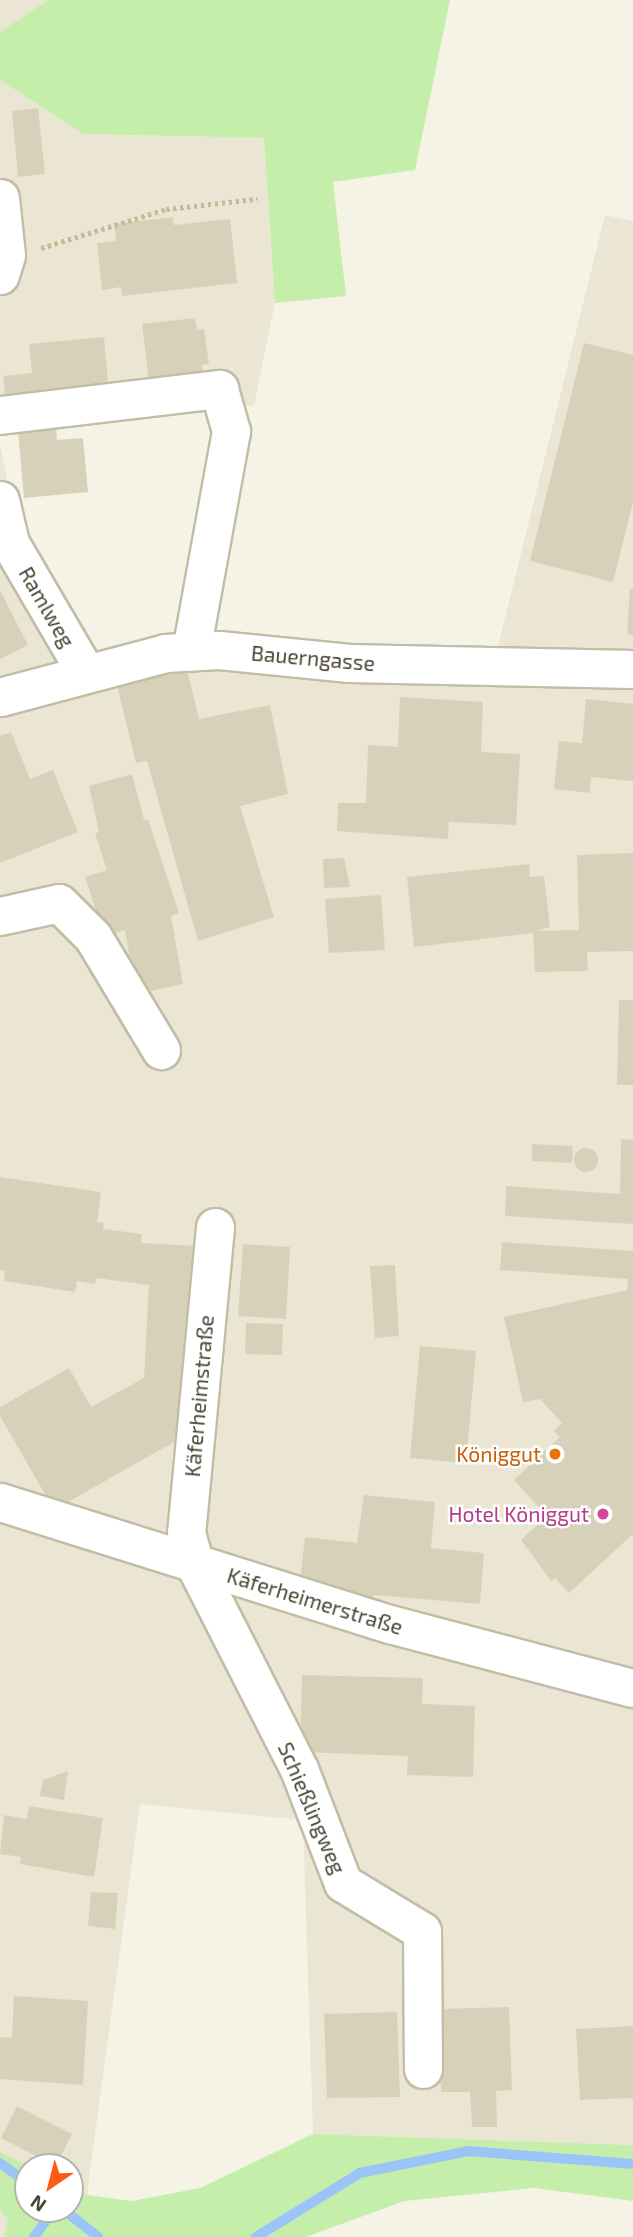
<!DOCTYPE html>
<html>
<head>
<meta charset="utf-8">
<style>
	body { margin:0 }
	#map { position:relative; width:633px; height:2237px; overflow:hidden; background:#f5f3e6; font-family:"Exo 2",sans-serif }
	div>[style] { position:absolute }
	.residential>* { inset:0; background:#eae6d3 }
	.green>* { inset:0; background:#c5eeaa }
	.stream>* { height:10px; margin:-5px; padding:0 5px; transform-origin:5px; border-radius:5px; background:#9bc4f9 }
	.building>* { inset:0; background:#d8d1ba }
	.round { border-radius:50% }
	.path>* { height:4.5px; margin-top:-2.25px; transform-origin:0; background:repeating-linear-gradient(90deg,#c5bc97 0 3.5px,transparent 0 7px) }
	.roads { filter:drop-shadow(2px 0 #c2bda7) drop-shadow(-2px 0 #c2bda7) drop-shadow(0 2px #c2bda7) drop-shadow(0 -2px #c2bda7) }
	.minor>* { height:37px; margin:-18.5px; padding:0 18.5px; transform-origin:18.5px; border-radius:18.5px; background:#fff }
	.dots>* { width:19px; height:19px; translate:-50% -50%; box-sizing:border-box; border:4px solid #fff; border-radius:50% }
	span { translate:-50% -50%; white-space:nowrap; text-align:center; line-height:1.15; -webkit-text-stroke:5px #fff; paint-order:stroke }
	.street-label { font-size:21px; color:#494434 }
	.food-label { font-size:21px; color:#c56008 }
	.right { translate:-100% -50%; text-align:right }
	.hotel-label { font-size:21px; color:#b23c85 }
	.north { position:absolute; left:14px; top:2153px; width:70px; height:70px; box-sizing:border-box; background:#fff; border:2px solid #b6b4ae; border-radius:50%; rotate:215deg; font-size:19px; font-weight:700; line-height:28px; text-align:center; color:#494434 }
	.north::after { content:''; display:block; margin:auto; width:24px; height:32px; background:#ff5b13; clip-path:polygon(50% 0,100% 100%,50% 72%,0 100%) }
</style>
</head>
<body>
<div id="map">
	<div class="residential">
		<i style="clip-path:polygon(0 0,48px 0,0 32px)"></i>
		<i style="clip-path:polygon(0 80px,83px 134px,264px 138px,275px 303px,254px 405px,0 425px)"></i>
		<i style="clip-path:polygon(evenodd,605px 215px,633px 221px,633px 2145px,313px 2134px,303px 1820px,140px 1804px,89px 2178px,85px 2237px,0 2237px,0 446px,21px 544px,86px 659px,207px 635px,496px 654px,605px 215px,28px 2167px,70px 2167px,70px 2209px,28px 2209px,28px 2167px)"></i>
	</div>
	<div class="green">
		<i style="clip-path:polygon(48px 0,450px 0,415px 170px,333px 182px,346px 296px,275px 303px,264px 138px,83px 134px,0 80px,0 32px)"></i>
		<i style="clip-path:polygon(313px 2134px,633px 2145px,633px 2201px,534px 2188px,404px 2201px,306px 2237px,4px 2237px,8px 2220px,0 2209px,0 2152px,30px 2167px,28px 2209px,70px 2209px,70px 2187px,87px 2195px,132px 2201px,200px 2188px)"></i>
	</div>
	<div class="stream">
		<i style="left:0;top:2163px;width:34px;rotate:36deg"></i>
		<i style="left:63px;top:2209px;width:45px;rotate:38.7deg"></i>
		<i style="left:34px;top:2237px;width:34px;rotate:-54deg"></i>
		<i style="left:256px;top:2237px;width:122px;rotate:-31.6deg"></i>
		<i style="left:360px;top:2173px;width:110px;rotate:-11.5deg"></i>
		<i style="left:468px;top:2151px;width:166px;rotate:4.5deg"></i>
	</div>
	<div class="building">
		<i style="clip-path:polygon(38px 108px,45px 174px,18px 177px,12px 111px)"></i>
		<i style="clip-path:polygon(173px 217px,174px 225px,230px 219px,237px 283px,122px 296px,121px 287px,102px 290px,97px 243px,116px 241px,114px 224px)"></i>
		<i style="clip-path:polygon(195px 318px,197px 330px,204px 329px,209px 364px,202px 365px,203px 377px,149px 383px,142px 324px)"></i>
		<i style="clip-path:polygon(104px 337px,109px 395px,7px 411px,3px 376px,32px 373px,29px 344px)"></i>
		<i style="clip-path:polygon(584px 343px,633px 355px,633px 502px,613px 582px,530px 561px)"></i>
		<i style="clip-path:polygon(56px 428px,57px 440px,83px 438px,88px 492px,24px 498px,18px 431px)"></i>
		<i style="clip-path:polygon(630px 589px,633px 589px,633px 635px,627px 634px)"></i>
		<i style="clip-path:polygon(0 590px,28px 645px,0 659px)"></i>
		<i style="clip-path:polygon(185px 661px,199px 719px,270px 705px,288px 794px,240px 806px,274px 917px,198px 941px,147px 761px,136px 763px,115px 677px)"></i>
		<i style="clip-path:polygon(400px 697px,483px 702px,481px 752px,520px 754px,516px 825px,449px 822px,448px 839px,337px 831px,338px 803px,366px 803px,368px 745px,398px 747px)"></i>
		<i style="clip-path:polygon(586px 699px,633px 704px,633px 781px,591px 777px,590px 793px,554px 789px,559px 741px,582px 743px)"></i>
		<i style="clip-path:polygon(11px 732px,30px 779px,53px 770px,78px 832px,0 863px,0 736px)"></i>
		<i style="clip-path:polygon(132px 774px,144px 820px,148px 819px,179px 913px,171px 916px,183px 984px,136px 994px,125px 930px,105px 937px,85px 877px,107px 870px,95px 833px,99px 832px,89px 786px)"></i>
		<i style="clip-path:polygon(633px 853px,633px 951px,587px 952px,588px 971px,535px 972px,533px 933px,414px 947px,407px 877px,529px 864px,530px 877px,544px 876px,550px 927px,537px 931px,579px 930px,577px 855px)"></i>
		<i style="clip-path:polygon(344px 858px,350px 887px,324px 888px,323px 859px)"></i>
		<i style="clip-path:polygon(381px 895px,385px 950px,329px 953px,325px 899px)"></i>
		<i style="clip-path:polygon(619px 1000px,633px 1000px,633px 1085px,617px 1085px)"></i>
		<i style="clip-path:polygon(621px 1139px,633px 1140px,633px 1224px,505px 1216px,506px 1186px,620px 1194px)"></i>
		<i style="clip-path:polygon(532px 1144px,573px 1146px,572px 1163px,532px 1161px)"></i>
		<i class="round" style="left:574px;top:1148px;width:24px;height:24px"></i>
		<i style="clip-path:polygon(0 1177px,101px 1192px,97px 1222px,104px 1223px,103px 1229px,142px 1234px,141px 1243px,195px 1246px,189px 1423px,175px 1433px,179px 1439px,54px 1510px,0 1416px,0 1407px,69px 1368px,91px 1407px,144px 1378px,149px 1285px,96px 1278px,95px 1284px,77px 1281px,75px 1292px,4px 1281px,5px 1271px,0 1270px)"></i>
		<i style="clip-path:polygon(502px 1242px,633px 1251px,633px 1534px,569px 1593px,555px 1578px,551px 1581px,521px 1540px,547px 1516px,514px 1480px,560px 1437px,554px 1431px,562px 1423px,540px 1399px,523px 1402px,504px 1317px,627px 1290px,628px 1279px,500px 1270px)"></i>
		<i style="clip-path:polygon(243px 1244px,290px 1247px,286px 1319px,238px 1316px)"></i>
		<i style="clip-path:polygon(395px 1265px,399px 1336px,375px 1338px,370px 1266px)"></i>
		<i style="clip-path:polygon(246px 1323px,283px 1324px,282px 1355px,245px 1354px)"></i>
		<i style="clip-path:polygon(420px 1346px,476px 1351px,466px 1463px,410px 1458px)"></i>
		<i style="clip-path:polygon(364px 1495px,435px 1502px,431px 1548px,484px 1553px,480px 1604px,374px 1595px,373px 1599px,299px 1589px,305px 1537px,357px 1543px)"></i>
		<i style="clip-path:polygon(302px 1675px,423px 1678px,422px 1704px,475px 1706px,473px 1777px,407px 1775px,408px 1756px,300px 1752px)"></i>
		<i style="clip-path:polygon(68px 1771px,64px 1800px,40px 1796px,43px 1780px)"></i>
		<i style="clip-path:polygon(29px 1806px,103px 1818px,94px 1877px,20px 1864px,21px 1857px,0 1854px,4px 1815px,27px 1819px)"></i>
		<i style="clip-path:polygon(91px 1892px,118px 1893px,115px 1929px,88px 1926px)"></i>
		<i style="clip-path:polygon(14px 1996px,88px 2001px,83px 2085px,0 2079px,0 2037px,12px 2038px)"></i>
		<i style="clip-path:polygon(509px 2007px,512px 2090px,496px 2091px,497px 2127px,472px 2127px,470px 2092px,441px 2092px,438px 2009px)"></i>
		<i style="clip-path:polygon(397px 2012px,400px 2097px,327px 2098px,324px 2014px)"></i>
		<i style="clip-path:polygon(633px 2026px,633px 2098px,580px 2100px,576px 2029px)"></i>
		<i style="clip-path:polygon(17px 2106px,72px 2134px,56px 2166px,1px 2138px)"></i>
	</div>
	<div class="path">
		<i style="left:41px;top:248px;width:131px;rotate:-17.3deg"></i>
		<i style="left:166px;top:209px;width:92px;rotate:-6.3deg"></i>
	</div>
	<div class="roads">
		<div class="minor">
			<i style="left:0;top:198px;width:57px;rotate:84deg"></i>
			<i style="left:6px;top:255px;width:21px;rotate:107deg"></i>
			<i style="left:0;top:415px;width:221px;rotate:-6.8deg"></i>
			<i style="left:219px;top:389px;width:44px;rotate:74.1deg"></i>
			<i style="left:231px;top:431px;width:224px;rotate:100.3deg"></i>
			<i style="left:0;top:500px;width:44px;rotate:76.9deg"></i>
			<i style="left:10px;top:543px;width:151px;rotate:59.7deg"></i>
			<i style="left:0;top:697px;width:171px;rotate:-14.9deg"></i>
			<i style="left:165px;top:653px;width:54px;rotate:-3.2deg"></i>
			<i style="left:219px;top:650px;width:131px;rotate:5.7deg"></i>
			<i style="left:349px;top:663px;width:284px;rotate:1.2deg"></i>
			<i style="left:0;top:916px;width:60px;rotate:-12.4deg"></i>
			<i style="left:59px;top:903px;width:48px;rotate:45deg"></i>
			<i style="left:93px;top:937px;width:132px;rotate:59deg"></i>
			<i style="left:215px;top:1227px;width:307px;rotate:95.4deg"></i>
			<i style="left:186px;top:1533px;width:33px;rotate:74deg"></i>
			<i style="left:195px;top:1565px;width:229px;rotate:63deg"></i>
			<i style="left:299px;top:1769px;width:122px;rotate:68.9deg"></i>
			<i style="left:343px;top:1883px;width:92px;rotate:31.3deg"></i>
			<i style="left:422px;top:1931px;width:138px;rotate:89.6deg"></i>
			<i style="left:0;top:1502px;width:409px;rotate:17.4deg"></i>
			<i style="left:390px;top:1624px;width:251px;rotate:14.8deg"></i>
		</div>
	</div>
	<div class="dots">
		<i style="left:555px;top:1454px;background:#e8710a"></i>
		<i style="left:603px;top:1514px;background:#d1479c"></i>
	</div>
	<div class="street-label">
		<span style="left:47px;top:607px;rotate:60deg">Ramlweg</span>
		<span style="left:313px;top:658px;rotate:5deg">Bauerngasse</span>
		<span style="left:199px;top:1396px;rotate:-85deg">Käferheimstraße</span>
		<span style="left:315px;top:1601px;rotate:17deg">Käferheimerstraße</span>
		<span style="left:312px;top:1808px;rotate:67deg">Schießlingweg</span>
	</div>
	<div class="food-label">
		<span class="right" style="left:541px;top:1454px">Königgut</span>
	</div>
	<div class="hotel-label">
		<span class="right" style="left:589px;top:1514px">Hotel Königgut</span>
	</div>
	<div class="north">N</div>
</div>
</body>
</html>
